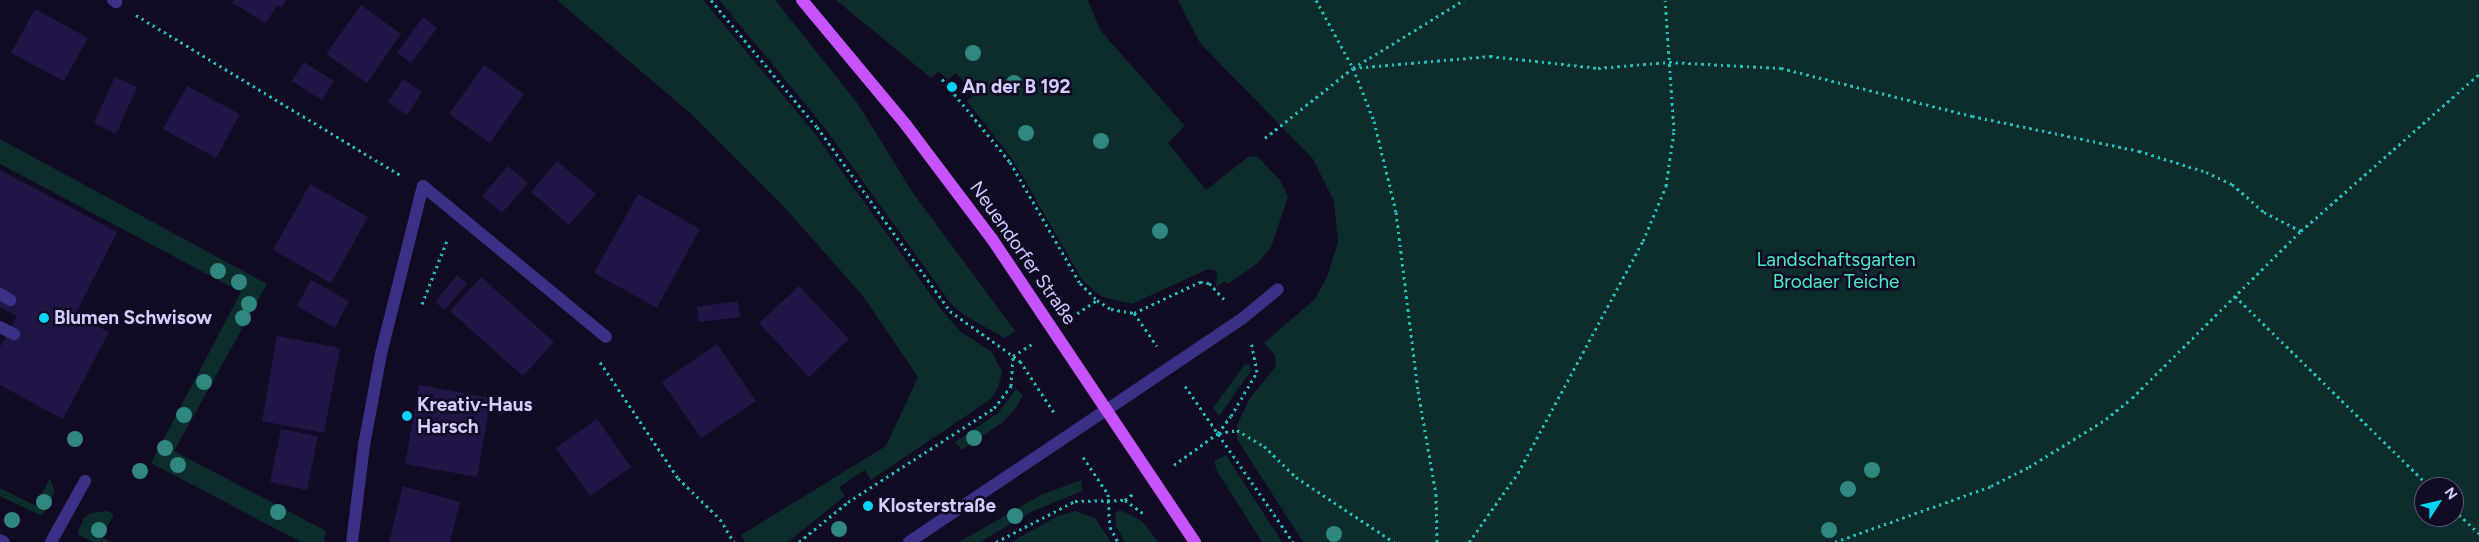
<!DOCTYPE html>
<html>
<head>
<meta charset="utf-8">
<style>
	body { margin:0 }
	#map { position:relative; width:2479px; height:542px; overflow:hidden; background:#100b22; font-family:Figtree,sans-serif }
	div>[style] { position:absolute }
	.green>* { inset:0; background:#0d2c2c }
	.building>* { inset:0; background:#211545 }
	.path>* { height:3px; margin-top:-1.5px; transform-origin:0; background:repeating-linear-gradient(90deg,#21bebb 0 2.5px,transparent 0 6.5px) }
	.lane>* { height:12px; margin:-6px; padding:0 6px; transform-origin:6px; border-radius:6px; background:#383186 }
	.street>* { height:12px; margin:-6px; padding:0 6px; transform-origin:6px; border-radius:6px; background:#383186 }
	.primary>* { height:12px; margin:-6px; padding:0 6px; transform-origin:6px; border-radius:6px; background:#c653ff }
	.trees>* { width:16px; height:16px; margin:-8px; border-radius:50%; background:#30877f }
	.dots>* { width:14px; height:14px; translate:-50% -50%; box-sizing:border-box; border:2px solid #100b22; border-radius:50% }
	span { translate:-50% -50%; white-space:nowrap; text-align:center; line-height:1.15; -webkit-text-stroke:5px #100b22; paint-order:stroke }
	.poi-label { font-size:19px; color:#d4ccff; font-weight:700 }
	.left { translate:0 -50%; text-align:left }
	.street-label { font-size:19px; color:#d4ccff }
	.park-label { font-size:19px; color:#4beccb }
	.north { position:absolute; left:2414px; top:477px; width:50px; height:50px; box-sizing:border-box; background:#100b22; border:1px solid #5e587a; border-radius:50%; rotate:55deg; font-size:14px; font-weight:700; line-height:20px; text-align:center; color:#d4ccff }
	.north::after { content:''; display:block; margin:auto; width:18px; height:22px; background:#00d3f7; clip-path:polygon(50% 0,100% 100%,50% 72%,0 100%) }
</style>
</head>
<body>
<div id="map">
	<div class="green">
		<i style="clip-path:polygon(557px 0,703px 0,812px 130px,944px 313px,961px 332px,992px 352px,1002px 372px,998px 388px,991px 399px,871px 480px,865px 470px,839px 487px,845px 496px,788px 542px,745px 542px,741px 535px,886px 446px,918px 377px,863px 296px,786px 209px,689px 112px)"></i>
		<i style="clip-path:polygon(719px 0,775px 0,858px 104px,913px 193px,1015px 331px,1005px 338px,967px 317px,952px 305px,821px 123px)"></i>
		<i style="clip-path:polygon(836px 0,1088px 0,1100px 30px,1185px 126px,1168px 143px,1206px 190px,1248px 157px,1257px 156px,1280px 180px,1288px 197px,1271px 247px,1258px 263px,1228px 284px,1225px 281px,1216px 287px,1217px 271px,1208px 269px,1132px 304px,1102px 297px,1083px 281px,1013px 160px,967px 101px,974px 94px,956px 73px,948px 80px,939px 71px,931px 78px)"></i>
		<i style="clip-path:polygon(evenodd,1178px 0,2479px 0,2479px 542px,1303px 542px,1237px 439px,1237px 425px,1250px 398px,1276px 366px,1275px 355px,1264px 343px,1315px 299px,1327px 277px,1338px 242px,1334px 201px,1313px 159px,1200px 43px,1178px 0,2424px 487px,2454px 487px,2454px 517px,2424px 517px,2424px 487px)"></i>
		<i style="clip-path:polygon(0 139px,267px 284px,174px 451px,326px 531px,324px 542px,301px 542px,151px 463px,241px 292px,0 164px)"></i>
		<i style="clip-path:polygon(1245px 364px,1250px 365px,1251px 371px,1219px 416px,1213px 408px)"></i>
		<i style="clip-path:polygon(1016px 389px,1023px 395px,1016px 408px,1003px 422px,962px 450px,955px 442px,998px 413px)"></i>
		<i style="clip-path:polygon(1226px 455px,1282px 542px,1262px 542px,1217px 471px,1214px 461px)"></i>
		<i style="clip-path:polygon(50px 478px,55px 492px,42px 516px,0 496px,0 488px,36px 506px)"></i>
		<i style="clip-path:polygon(1081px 480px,1082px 491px,1033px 511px,980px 542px,959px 542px,1041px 495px)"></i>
		<i style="clip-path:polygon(1120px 510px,1142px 521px,1158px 542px,1125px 542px,1116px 526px,1115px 513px)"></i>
		<i style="clip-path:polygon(107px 511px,114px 514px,102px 537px,111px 542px,93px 542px,79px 535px,78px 531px,84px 518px,91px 513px)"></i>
		<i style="clip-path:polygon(1075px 511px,1095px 518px,1111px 542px,1011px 542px,1058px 516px)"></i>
	</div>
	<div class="building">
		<i style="clip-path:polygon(234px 0,286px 0,281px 8px,277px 5px,266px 23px,232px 3px)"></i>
		<i style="clip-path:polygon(361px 5px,401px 34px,367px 83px,326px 54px)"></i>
		<i style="clip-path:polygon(35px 9px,88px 38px,64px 81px,11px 53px)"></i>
		<i style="clip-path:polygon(423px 17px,437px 28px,411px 63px,397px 53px)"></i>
		<i style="clip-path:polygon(304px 62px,334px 81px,322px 100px,292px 81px)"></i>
		<i style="clip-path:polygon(484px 65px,524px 94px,490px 143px,449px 114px)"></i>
		<i style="clip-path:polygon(115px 77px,137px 87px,116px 134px,94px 123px)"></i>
		<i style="clip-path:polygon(403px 79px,422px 92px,407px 115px,388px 102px)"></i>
		<i style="clip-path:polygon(187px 86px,240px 114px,216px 158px,163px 129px)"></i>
		<i style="clip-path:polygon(557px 161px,596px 194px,569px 225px,531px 192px)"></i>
		<i style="clip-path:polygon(508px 166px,528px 183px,502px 213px,482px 196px)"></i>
		<i style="clip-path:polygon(0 170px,117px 232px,75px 315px,109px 332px,63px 419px,0 385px,0 347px,17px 316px,0 307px)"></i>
		<i style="clip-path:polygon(310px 184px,368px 217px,331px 283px,273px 250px)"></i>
		<i style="clip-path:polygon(638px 194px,700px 229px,657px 308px,594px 273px)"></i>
		<i style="clip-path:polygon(457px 275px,467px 283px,445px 310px,435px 302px)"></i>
		<i style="clip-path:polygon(481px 277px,554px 342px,523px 376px,450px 311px)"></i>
		<i style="clip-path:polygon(311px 280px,349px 301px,335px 328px,297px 306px)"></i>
		<i style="clip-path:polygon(799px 286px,849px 339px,809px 377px,759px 323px)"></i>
		<i style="clip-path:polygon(738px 301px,740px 317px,699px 322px,697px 307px)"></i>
		<i style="clip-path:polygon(277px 336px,340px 348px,324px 433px,262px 421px)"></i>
		<i style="clip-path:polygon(717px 344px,756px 401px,701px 438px,662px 382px)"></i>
		<i style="clip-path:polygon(419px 385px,491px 398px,477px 477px,405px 464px)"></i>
		<i style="clip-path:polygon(597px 419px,631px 467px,590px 496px,556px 448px)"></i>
		<i style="clip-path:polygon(281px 429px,318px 436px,307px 490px,270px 482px)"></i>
		<i style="clip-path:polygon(403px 486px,460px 502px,450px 542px,389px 542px)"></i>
	</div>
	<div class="path">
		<i style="left:711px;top:0;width:165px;rotate:50.2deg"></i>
		<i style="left:817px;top:127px;width:227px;rotate:54.1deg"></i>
		<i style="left:950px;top:311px;width:86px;rotate:35.5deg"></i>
		<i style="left:1020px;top:361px;width:64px;rotate:56.6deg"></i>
		<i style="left:1316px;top:0;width:77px;rotate:61.4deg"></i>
		<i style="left:1353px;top:68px;width:57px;rotate:68.4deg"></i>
		<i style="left:1374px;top:121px;width:94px;rotate:76.4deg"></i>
		<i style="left:1396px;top:212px;width:180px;rotate:83deg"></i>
		<i style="left:1418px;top:391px;width:105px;rotate:80.1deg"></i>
		<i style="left:1436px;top:494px;width:48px;rotate:88.8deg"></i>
		<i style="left:136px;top:15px;width:309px;rotate:31.2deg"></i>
		<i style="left:1353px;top:68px;width:138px;rotate:-5deg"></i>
		<i style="left:1490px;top:56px;width:109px;rotate:6.3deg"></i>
		<i style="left:1598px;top:68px;width:71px;rotate:-4.8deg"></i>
		<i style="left:1669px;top:62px;width:112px;rotate:3.1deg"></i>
		<i style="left:1781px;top:68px;width:197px;rotate:14.1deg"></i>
		<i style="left:1972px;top:116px;width:171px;rotate:11.8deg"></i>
		<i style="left:2139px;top:151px;width:70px;rotate:17.4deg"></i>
		<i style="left:2206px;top:172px;width:29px;rotate:25deg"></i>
		<i style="left:2232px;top:184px;width:43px;rotate:41.2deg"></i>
		<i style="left:2264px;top:212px;width:42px;rotate:27.2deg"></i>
		<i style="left:942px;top:79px;width:107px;rotate:50.7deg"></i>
		<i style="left:1010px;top:162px;width:140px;rotate:60deg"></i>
		<i style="left:1080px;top:283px;width:24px;rotate:45deg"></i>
		<i style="left:1097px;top:300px;width:17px;rotate:33deg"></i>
		<i style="left:1111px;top:309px;width:23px;rotate:10deg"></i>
		<i style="left:1134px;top:313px;width:73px;rotate:-25.2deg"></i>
		<i style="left:1200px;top:282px;width:9px;rotate:6deg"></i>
		<i style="left:1209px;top:283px;width:25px;rotate:47deg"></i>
		<i style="left:1265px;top:138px;width:112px;rotate:-38.5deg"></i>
		<i style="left:1353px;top:68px;width:130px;rotate:-31.5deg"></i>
		<i style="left:2235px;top:296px;width:273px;rotate:44.4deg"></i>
		<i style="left:422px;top:304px;width:71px;rotate:-68.5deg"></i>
		<i style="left:1134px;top:313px;width:40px;rotate:55.1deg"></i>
		<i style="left:1072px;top:317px;width:30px;rotate:-34deg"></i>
		<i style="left:1013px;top:356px;width:22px;rotate:-32deg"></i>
		<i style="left:600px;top:362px;width:140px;rotate:56.1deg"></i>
		<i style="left:678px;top:478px;width:59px;rotate:44.3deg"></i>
		<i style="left:720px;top:519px;width:27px;rotate:59deg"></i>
		<i style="left:1185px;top:386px;width:190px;rotate:55.3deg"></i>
		<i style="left:1219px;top:433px;width:18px;rotate:-9deg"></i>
		<i style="left:1237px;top:430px;width:31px;rotate:31deg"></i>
		<i style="left:1264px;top:446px;width:45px;rotate:44.1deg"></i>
		<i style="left:1296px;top:477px;width:118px;rotate:33.6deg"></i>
		<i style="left:1083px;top:457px;width:45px;rotate:56deg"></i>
		<i style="left:1108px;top:494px;width:33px;rotate:87deg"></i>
		<i style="left:1110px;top:527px;width:17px;rotate:62deg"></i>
		<i style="left:1174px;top:465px;width:54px;rotate:-36deg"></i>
		<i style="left:1218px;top:433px;width:21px;rotate:-53deg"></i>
		<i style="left:1231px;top:416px;width:51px;rotate:-59.4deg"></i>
		<i style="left:1257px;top:372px;width:31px;rotate:-101deg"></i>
		<i style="left:1125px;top:500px;width:22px;rotate:36deg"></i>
		<i style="left:2454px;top:510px;width:34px;rotate:43deg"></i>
		<i style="left:799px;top:542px;width:63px;rotate:-39.2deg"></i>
		<i style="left:848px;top:502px;width:174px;rotate:-32.8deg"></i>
		<i style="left:994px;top:408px;width:28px;rotate:-52deg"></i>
		<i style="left:1011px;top:386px;width:30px;rotate:-86deg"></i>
		<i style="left:996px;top:542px;width:89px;rotate:-27.4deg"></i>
		<i style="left:1075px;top:501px;width:50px;rotate:-1.1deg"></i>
		<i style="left:1125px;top:500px;width:11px;rotate:-38deg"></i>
		<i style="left:1469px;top:542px;width:85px;rotate:-54.6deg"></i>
		<i style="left:1518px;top:473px;width:264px;rotate:-61.7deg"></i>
		<i style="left:1643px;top:241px;width:60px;rotate:-67.3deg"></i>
		<i style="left:1666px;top:186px;width:56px;rotate:-81.7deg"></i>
		<i style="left:1674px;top:131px;width:131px;rotate:-93.9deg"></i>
		<i style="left:1835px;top:542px;width:166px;rotate:-19.7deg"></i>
		<i style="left:1991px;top:486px;width:42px;rotate:-26.6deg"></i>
		<i style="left:2029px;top:467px;width:91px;rotate:-31.9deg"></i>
		<i style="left:2106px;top:419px;width:33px;rotate:-39deg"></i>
		<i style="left:2132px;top:398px;width:238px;rotate:-44.7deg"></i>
		<i style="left:2301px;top:231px;width:237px;rotate:-41.4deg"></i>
	</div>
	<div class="lane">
		<i style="left:423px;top:186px;width:237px;rotate:39.5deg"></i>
		<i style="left:1108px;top:409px;width:163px;rotate:-34deg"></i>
		<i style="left:1243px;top:318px;width:45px;rotate:-39.6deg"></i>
		<i style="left:51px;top:542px;width:70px;rotate:-60.9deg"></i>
	</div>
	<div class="street">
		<i style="left:113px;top:0;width:4px;rotate:34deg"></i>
		<i style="left:0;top:294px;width:12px;rotate:31deg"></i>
		<i style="left:0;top:327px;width:16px;rotate:27deg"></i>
		<i style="left:0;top:540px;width:4px;rotate:27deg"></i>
		<i style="left:352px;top:542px;width:98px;rotate:-82.9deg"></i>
		<i style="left:364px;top:445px;width:93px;rotate:-79.4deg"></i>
		<i style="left:381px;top:354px;width:173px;rotate:-76deg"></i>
		<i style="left:909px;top:542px;width:239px;rotate:-33.8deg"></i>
	</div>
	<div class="primary">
		<i style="left:802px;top:0;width:163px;rotate:50.2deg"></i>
		<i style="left:906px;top:125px;width:143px;rotate:53deg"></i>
		<i style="left:992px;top:239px;width:365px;rotate:56.2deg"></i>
	</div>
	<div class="trees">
		<i style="left:973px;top:53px"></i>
		<i style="left:1014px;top:83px"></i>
		<i style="left:1026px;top:133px"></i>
		<i style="left:1101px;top:141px"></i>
		<i style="left:1160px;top:231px"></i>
		<i style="left:218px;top:271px"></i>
		<i style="left:239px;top:282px"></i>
		<i style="left:249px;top:304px"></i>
		<i style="left:243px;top:318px"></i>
		<i style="left:204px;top:382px"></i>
		<i style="left:184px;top:415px"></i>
		<i style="left:974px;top:438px"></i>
		<i style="left:75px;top:439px"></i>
		<i style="left:165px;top:448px"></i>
		<i style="left:178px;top:465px"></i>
		<i style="left:1872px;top:470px"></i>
		<i style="left:140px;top:471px"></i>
		<i style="left:1848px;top:489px"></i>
		<i style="left:44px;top:502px"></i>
		<i style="left:278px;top:512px"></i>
		<i style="left:1015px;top:516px"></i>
		<i style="left:12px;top:520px"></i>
		<i style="left:839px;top:529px"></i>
		<i style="left:99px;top:530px"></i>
		<i style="left:1829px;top:530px"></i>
		<i style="left:1334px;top:534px"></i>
	</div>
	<div class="dots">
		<i style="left:952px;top:87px;background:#00d3f7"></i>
		<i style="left:44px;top:318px;background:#00d3f7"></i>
		<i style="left:407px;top:416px;background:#00d3f7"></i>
		<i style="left:868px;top:506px;background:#00d3f7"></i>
	</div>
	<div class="poi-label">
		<span class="left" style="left:962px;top:87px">An der B 192</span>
		<span class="left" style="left:54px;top:318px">Blumen Schwisow</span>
		<span class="left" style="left:417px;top:416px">Kreativ-Haus<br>Harsch</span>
		<span class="left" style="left:878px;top:506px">Klosterstraße</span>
	</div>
	<div class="street-label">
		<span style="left:1023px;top:253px;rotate:55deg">Neuendorfer Straße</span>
	</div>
	<div class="park-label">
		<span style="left:1836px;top:271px">Landschaftsgarten<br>Brodaer Teiche</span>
	</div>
	<div class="north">N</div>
</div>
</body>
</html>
